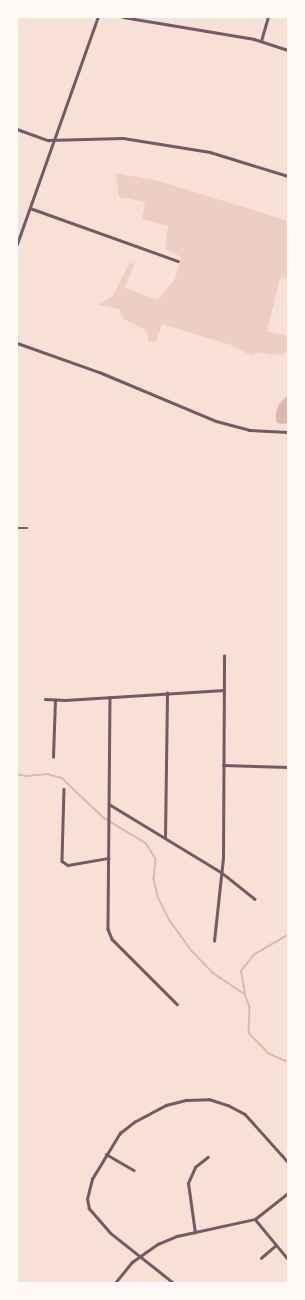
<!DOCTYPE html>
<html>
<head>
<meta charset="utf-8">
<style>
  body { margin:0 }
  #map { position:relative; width:305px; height:1300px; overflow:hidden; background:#f7e1d7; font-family:"Exo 2",sans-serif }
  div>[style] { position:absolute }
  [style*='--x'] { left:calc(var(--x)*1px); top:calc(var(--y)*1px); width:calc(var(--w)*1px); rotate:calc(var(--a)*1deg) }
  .green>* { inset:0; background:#ebcfc5 }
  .water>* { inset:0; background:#dcb8b0 }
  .stream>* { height:1.5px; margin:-0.75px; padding:0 0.75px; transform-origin:0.75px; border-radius:0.75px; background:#dcb8b0 }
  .minor>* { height:2.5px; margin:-1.25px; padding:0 1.25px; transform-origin:1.25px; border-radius:1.25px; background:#755966 }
  .tertiary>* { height:3px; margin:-1.5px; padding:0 1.5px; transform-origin:1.5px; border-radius:1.5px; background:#755966 }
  span { translate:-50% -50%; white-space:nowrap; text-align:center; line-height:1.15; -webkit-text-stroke:4px #fffaf5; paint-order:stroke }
  .frame { position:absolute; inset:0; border:18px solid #fffaf5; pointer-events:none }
</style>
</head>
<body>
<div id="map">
  <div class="green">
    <div style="clip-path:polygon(116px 173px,159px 181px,288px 221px,288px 278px,280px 278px,267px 331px,288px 336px,288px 353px,273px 355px,258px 352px,252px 356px,231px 345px,162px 324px,156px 342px,149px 342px,146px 330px,123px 319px,119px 309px,98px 305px,113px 296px,130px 262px,134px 265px,125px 288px,158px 300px,175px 279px,181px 257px,165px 249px,168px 226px,142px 219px,145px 202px,119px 197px)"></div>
  </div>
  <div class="water">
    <div style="clip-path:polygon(288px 395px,288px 423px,280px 424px,276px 422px,276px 412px,279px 404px)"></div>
  </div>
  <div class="stream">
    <div style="--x:17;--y:774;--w:9;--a:13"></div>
    <div style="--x:26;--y:776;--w:22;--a:-5"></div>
    <div style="--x:48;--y:774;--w:15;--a:16"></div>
    <div style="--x:62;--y:778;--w:58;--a:43.6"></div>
    <div style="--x:104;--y:818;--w:49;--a:30.8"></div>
    <div style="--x:146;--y:843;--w:19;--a:58"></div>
    <div style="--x:156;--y:859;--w:20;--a:96"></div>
    <div style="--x:154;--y:879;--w:18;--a:77"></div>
    <div style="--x:158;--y:897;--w:28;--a:63"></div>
    <div style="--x:171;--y:922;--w:37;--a:54"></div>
    <div style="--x:193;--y:952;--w:28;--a:46"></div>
    <div style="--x:212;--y:972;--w:40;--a:34"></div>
    <div style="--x:245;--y:994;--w:14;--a:69"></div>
    <div style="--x:250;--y:1007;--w:26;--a:92"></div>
    <div style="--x:249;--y:1033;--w:28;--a:46"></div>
    <div style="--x:268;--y:1053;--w:22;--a:24"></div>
    <div style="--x:245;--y:994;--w:23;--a:-100"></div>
    <div style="--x:241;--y:971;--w:22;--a:-51"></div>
    <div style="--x:255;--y:954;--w:38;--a:-30"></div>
  </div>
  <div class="minor">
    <div style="--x:123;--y:17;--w:133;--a:9.5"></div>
    <div style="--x:254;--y:39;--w:36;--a:18"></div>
    <div style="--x:261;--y:41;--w:25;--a:-74"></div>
    <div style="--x:17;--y:129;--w:33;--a:20"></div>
    <div style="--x:48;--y:140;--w:75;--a:-1.5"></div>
    <div style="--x:123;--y:138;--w:88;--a:9.1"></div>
    <div style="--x:210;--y:152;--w:82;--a:17.1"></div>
    <div style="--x:30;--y:208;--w:157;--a:19.7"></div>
    <div style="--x:17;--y:244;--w:241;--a:-70.4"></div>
    <div style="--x:17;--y:528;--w:10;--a:0"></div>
    <div style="--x:110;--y:697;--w:232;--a:90.5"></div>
    <div style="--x:108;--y:929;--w:11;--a:68"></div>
    <div style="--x:112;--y:939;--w:92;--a:45"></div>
    <div style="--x:45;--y:699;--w:20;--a:3"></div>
    <div style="--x:65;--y:700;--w:159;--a:-3.6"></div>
    <div style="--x:53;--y:757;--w:57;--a:-88"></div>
    <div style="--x:223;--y:765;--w:65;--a:1.8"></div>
    <div style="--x:64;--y:789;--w:72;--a:91.6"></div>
    <div style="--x:62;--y:861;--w:7;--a:34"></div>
    <div style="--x:68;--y:865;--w:41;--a:-9.9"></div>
    <div style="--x:109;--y:804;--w:131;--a:31.3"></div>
    <div style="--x:221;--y:872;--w:43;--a:38.5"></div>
    <div style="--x:165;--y:838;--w:145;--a:-89.2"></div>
    <div style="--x:214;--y:941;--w:83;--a:-83.8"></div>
    <div style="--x:223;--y:858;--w:202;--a:-89.7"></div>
    <div style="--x:106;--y:1154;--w:32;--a:30"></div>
    <div style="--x:255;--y:1219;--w:52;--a:50.5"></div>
    <div style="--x:195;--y:1233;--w:50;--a:-98"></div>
    <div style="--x:188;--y:1183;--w:17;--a:-66"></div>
    <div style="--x:195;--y:1167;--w:16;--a:-38"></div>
    <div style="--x:261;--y:1258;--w:18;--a:-41"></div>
    <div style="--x:115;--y:1283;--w:27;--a:-51"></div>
    <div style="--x:132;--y:1262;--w:32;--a:-35"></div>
    <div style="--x:158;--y:1244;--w:21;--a:-23"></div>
    <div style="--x:177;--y:1236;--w:80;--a:-12.3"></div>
    <div style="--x:255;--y:1219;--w:42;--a:-38.2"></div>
    <div style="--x:173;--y:1283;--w:80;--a:-141.6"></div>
    <div style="--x:110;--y:1233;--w:32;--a:-131"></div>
    <div style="--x:89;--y:1209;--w:10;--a:-101"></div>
    <div style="--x:87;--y:1199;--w:21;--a:-76"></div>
    <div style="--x:92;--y:1179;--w:54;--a:-58.7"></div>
    <div style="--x:120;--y:1133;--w:18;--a:-38"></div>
    <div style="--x:134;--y:1122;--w:36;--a:-28"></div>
    <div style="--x:166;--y:1105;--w:21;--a:-14"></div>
    <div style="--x:186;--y:1100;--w:23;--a:-2"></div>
    <div style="--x:209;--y:1099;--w:20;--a:18"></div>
    <div style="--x:228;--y:1105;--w:19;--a:28"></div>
    <div style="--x:245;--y:1114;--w:64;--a:48.1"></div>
  </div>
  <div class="tertiary">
    <div style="--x:17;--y:343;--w:87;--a:19.5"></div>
    <div style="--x:99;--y:372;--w:127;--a:22.7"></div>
    <div style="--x:216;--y:421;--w:34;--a:15"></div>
    <div style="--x:249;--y:430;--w:39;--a:3"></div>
  </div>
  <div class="frame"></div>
</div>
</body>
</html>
